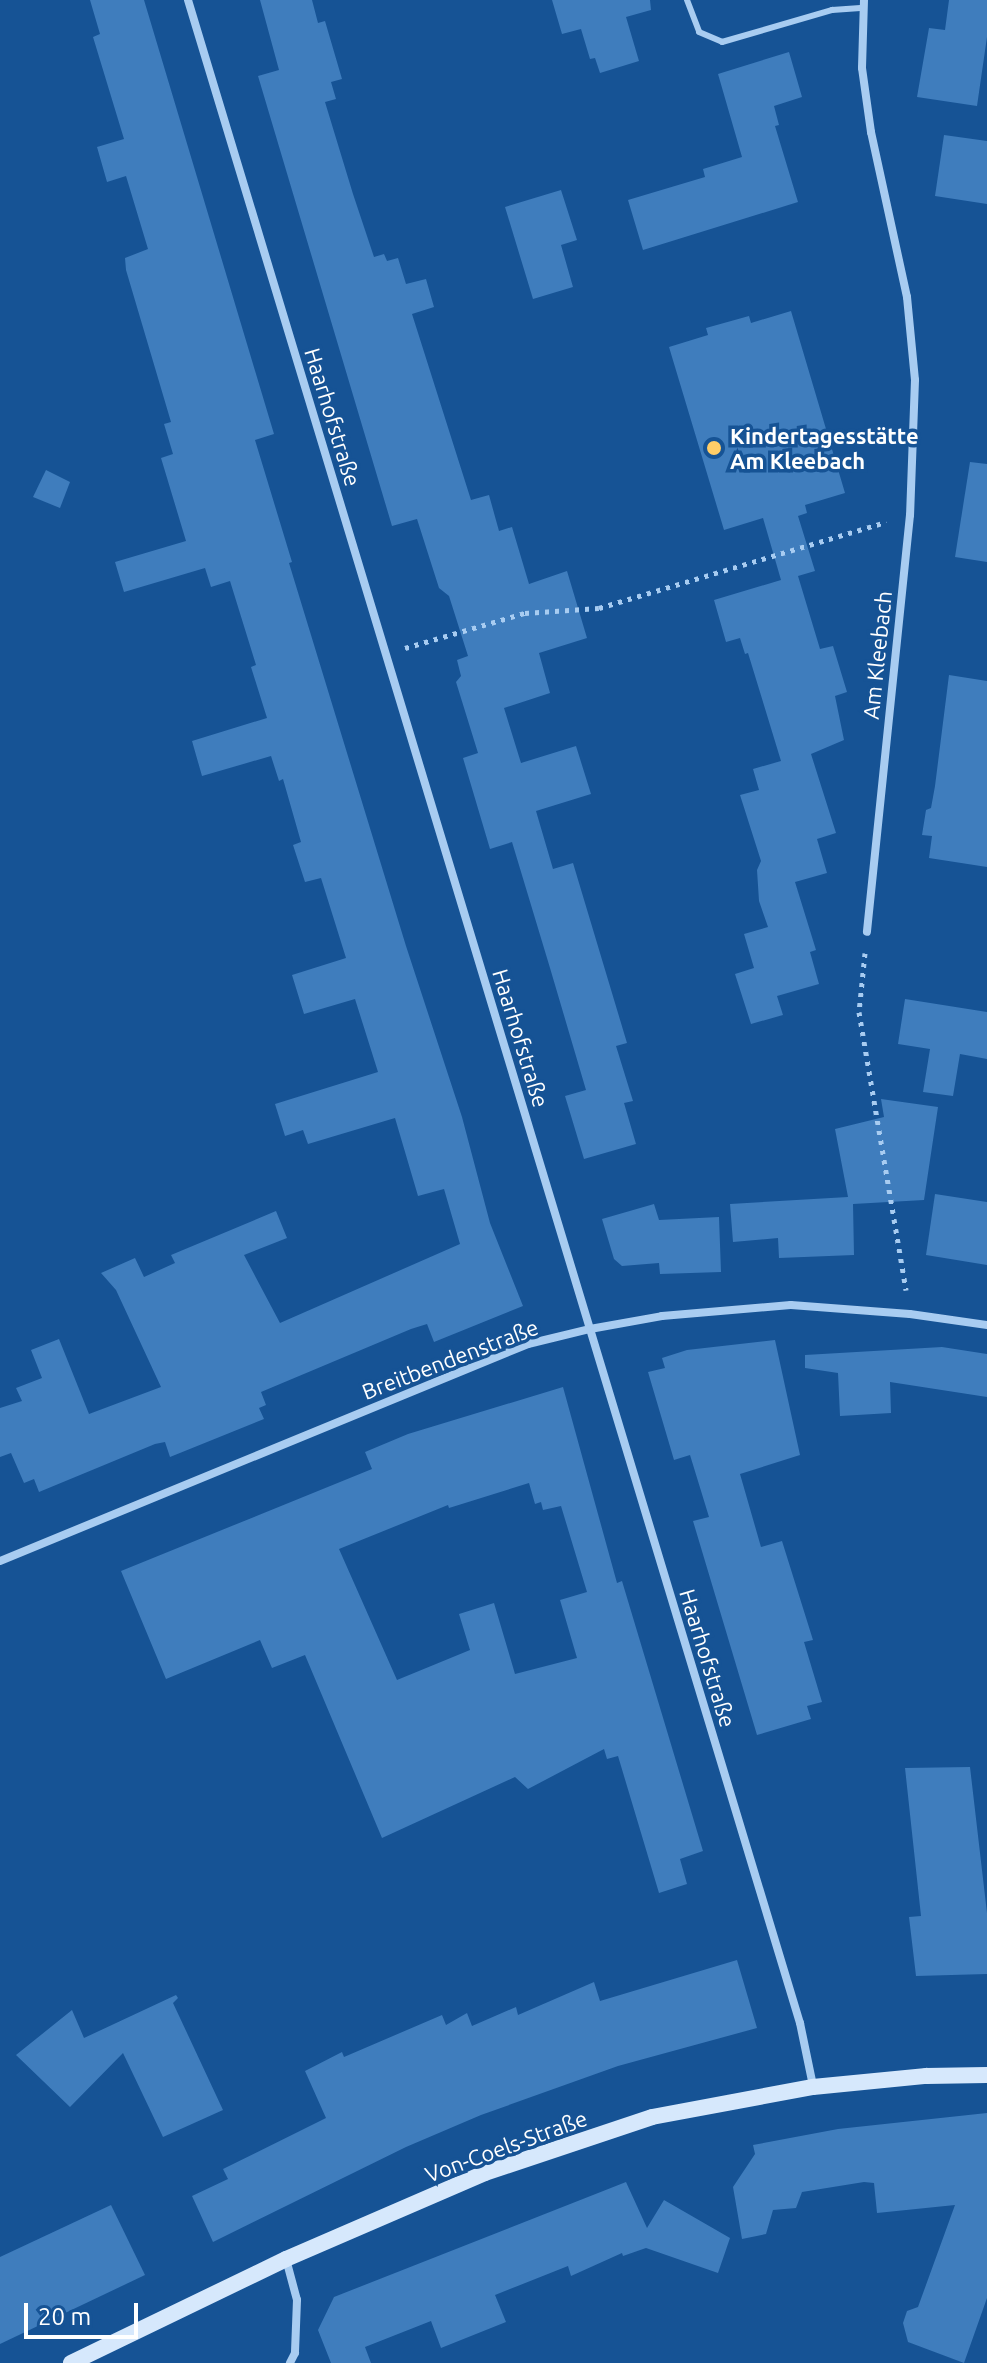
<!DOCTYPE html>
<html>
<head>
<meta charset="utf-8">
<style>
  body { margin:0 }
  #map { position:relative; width:987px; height:2363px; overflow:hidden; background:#165395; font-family:Ubuntu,sans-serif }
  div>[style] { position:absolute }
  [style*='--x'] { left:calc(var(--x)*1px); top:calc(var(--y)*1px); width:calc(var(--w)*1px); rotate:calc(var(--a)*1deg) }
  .building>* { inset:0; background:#3f7dbd }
  .path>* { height:5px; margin-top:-2.5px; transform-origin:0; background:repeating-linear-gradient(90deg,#a8ccf1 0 4px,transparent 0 10px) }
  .service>* { height:6px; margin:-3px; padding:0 3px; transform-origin:3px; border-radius:3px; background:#a8ccf1 }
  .minor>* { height:8px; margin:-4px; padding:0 4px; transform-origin:4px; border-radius:4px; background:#a8ccf1 }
  .secondary>* { height:16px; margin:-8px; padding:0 8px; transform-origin:8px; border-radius:8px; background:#d6e8fc }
  .dots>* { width:22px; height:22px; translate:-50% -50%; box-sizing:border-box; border:4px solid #165395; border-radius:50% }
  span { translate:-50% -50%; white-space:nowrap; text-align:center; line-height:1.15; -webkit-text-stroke:7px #165395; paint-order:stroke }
  .street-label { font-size:22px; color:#fff }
  .poi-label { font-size:22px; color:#fff; font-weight:700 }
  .left { translate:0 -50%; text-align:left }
  .scale { position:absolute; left:24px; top:2303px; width:114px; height:36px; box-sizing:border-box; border:4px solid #fff; border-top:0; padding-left:10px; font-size:24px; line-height:28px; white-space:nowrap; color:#fff; -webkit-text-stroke:6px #165395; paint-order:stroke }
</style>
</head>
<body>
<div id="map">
  <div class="building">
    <div style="clip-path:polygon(90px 0,144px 0,274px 434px,255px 440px,292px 562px,289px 563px,406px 946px,462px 1117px,490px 1223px,523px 1306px,434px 1342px,427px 1324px,411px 1329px,261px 1392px,266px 1405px,259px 1408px,264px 1419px,170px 1457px,165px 1442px,155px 1444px,39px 1492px,34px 1479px,24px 1483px,11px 1453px,0 1457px,0 1408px,22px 1401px,16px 1388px,42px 1378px,31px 1350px,59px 1339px,89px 1414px,161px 1387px,116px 1290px,101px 1273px,135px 1258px,144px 1277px,175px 1263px,171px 1255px,276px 1211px,287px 1238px,244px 1255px,280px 1323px,460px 1244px,444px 1189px,418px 1196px,395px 1118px,308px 1144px,303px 1130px,285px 1136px,275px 1104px,378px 1072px,355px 999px,304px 1014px,292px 975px,346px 958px,321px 878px,305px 882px,293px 845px,301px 842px,283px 779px,279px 781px,271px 756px,202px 776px,192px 741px,267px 718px,251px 667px,256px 665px,230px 581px,211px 587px,205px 568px,124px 592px,115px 562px,186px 541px,161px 458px,173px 454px,164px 424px,171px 422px,126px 270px,125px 258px,148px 249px,126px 176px,107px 182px,97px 147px,124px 139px,93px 37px,100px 34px)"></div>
    <div style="clip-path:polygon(260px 0,312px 0,318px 23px,325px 21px,342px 79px,331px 82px,336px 99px,325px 102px,353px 194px,374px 257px,384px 254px,387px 261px,398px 258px,406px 284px,426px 279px,434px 307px,412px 314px,471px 500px,489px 495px,499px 531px,512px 527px,529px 584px,567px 571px,587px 638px,539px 653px,550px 693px,504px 708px,521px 763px,576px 746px,591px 794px,536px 811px,553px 869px,573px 863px,627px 1043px,616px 1046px,633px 1101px,624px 1103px,636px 1144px,584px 1159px,565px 1096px,586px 1090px,550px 968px,512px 842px,490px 849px,463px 758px,478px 753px,456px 682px,461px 676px,457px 660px,468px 656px,449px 596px,439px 588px,417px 519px,392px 526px,258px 76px,279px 70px)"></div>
    <div style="clip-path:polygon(552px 0,650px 0,651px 10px,626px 17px,639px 61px,600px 73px,595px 58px,590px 59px,581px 29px,562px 34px)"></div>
    <div style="clip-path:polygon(949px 0,987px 0,987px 37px,977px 106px,917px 97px,929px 28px,945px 30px)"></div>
    <div style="clip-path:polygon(789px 52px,802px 97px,774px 106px,779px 125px,775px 126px,798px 202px,643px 250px,628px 200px,705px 177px,703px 169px,742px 157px,718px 74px)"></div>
    <div style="clip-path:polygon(944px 135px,987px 141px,987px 204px,935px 196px)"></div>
    <div style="clip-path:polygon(561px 190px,577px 240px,561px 245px,573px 287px,533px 299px,505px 207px)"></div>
    <div style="clip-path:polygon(791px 311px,845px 493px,805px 505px,807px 513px,798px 516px,815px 571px,798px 576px,820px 649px,833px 646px,847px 692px,835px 696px,844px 740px,811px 754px,836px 833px,817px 839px,827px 873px,795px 882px,816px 950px,810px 952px,819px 984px,777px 996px,783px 1015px,751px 1024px,735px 974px,754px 968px,744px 934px,768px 927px,759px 901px,757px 870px,761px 861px,740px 795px,759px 790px,753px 769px,781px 761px,748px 653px,745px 654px,740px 638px,726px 642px,714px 600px,781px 580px,763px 518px,724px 530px,669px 347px,708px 335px,706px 328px,749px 316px,751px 323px)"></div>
    <div style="clip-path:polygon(970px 462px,987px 464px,987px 562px,955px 557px)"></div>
    <div style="clip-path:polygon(46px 470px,70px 482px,60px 508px,33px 497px)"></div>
    <div style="clip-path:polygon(949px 675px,987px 681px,987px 867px,929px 858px,932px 836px,922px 835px,926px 810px,931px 808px,935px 786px)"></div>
    <div style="clip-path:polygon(905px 999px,987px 1012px,987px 1059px,960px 1054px,953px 1096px,923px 1092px,930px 1049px,898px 1044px)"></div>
    <div style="clip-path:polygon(881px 1099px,938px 1107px,924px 1200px,853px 1204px,854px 1255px,779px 1258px,778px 1238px,733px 1242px,730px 1204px,848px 1197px,835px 1129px,884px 1117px)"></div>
    <div style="clip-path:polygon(935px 1194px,987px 1202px,987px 1265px,926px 1255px)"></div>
    <div style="clip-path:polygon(654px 1204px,659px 1220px,719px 1217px,721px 1272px,660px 1274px,659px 1263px,622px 1266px,614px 1259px,602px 1219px)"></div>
    <div style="clip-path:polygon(775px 1340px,800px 1455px,740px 1474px,761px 1547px,782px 1541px,813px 1640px,804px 1642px,822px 1702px,807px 1706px,811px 1719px,757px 1735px,693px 1521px,709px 1517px,690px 1455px,674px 1460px,648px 1372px,665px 1368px,662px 1358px,687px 1350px)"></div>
    <div style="clip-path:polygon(942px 1347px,987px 1354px,987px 1397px,890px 1382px,891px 1413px,840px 1416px,838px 1373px,805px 1368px,805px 1355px)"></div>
    <div style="clip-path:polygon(evenodd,563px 1387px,617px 1583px,622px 1581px,703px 1851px,680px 1859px,687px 1884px,659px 1893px,618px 1756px,607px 1759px,604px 1749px,528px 1789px,515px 1777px,382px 1838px,305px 1655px,272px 1668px,260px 1640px,166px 1679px,121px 1571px,372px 1469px,365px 1452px,408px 1434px,563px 1387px,529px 1483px,535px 1504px,541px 1502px,543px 1510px,561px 1506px,587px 1592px,560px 1600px,577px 1658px,515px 1674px,494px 1603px,459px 1614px,470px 1650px,397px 1680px,339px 1549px,448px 1505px,449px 1508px,529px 1483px)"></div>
    <div style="clip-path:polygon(970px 1767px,987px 1913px,987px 1974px,916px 1976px,909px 1917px,921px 1916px,905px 1768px)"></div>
    <div style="clip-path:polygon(737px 1960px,757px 2028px,618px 2066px,481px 2115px,406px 2147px,213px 2242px,192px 2196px,228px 2179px,223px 2169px,326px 2118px,305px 2071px,342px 2052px,344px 2057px,442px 2015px,446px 2025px,467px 2013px,472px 2026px,516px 2007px,518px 2015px,594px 1982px,600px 2001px)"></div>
    <div style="clip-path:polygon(176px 1995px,178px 1998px,173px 2003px,223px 2110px,163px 2137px,123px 2053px,70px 2107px,16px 2055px,72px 2010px,84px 2038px)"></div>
    <div style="clip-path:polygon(987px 2113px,987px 2298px,964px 2363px,908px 2342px,903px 2323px,907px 2311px,918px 2307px,955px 2205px,877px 2213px,874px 2183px,864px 2182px,802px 2192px,796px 2208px,773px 2210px,766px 2234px,742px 2239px,733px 2187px,755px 2154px,753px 2145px,838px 2129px)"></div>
    <div style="clip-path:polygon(626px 2182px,647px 2228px,664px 2200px,730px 2238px,718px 2273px,646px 2248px,623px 2256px,622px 2253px,571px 2276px,568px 2266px,495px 2295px,506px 2322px,441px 2348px,431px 2321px,365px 2347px,371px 2363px,331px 2363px,318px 2330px,334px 2297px)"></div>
    <div style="clip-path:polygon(111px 2205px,145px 2275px,0 2344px,0 2257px)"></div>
  </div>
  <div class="path">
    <div style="--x:405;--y:648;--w:125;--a:-16.3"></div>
    <div style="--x:525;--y:613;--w:74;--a:-3.9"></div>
    <div style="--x:599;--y:608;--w:300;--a:-16.7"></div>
    <div style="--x:865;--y:953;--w:59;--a:95.8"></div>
    <div style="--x:859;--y:1012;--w:282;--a:80.4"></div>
  </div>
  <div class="service">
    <div style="--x:687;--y:0;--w:34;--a:69"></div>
    <div style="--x:699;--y:32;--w:25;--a:23"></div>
    <div style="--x:722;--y:42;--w:115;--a:-16.2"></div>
    <div style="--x:832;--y:10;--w:32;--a:-4"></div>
  </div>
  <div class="minor">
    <div style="--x:188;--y:0;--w:2114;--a:73.17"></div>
    <div style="--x:800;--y:2023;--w:64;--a:78.3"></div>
    <div style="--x:864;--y:0;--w:68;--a:91.7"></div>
    <div style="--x:862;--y:68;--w:65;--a:82"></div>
    <div style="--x:871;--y:132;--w:169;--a:77.7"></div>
    <div style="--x:907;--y:297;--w:83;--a:84.5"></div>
    <div style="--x:915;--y:380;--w:135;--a:92.1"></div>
    <div style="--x:910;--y:515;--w:419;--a:95.9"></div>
    <div style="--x:0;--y:1561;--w:571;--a:-22.34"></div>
    <div style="--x:528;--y:1344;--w:64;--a:-13.6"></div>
    <div style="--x:590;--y:1329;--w:73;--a:-10.2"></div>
    <div style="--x:662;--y:1316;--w:129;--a:-4.9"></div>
    <div style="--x:791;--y:1305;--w:119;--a:4.3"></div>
    <div style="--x:910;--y:1314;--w:78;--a:8.1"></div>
    <div style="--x:286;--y:2259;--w:42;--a:75"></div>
    <div style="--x:297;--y:2300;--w:53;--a:92.2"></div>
    <div style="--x:295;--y:2353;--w:11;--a:117"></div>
  </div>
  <div class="secondary">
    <div style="--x:71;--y:2363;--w:239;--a:-25.8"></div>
    <div style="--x:286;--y:2259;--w:217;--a:-23.4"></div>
    <div style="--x:485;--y:2173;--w:176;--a:-18.5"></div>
    <div style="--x:652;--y:2117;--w:164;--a:-10.6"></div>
    <div style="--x:813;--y:2087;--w:114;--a:-5.6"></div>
    <div style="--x:926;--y:2076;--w:61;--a:-0.9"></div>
  </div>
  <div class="dots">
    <div style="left:714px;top:448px;background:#ffcd68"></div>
  </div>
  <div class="street-label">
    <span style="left:333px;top:417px;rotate:73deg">Haarhofstraße</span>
    <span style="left:877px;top:655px;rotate:-84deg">Am Kleebach</span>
    <span style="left:521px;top:1038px;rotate:73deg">Haarhofstraße</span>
    <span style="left:450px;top:1359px;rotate:-21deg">Breitbendenstraße</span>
    <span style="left:708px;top:1658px;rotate:73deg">Haarhofstraße</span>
    <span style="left:506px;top:2146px;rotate:-20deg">Von-Coels-Straße</span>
  </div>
  <div class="poi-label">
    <span class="left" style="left:730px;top:448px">Kindertagesstätte<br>Am Kleebach</span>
  </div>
  <div class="scale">20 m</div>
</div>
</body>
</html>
